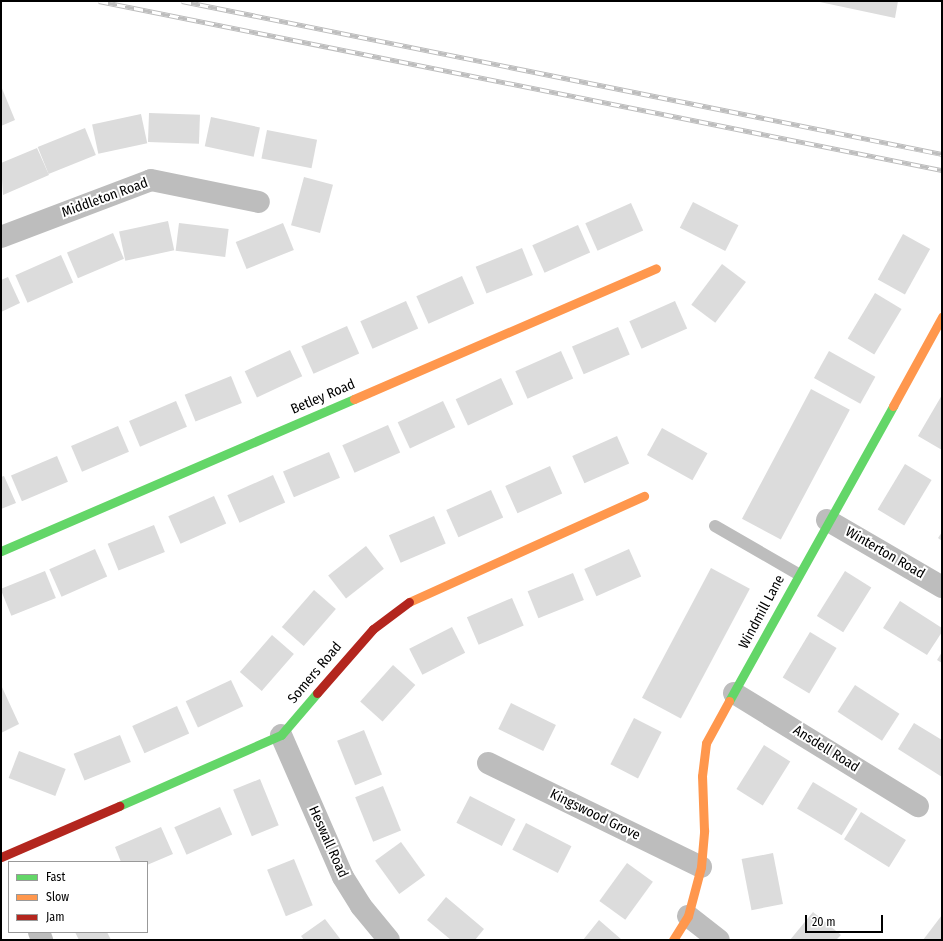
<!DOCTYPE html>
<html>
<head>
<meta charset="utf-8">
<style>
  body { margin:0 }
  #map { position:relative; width:943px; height:941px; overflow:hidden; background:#fff; font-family:"Fira Sans Condensed",sans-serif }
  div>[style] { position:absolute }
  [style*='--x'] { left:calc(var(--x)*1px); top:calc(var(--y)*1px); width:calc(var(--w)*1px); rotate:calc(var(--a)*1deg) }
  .building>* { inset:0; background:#dcdcdc; transform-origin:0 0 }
  .lane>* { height:12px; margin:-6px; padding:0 6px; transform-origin:6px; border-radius:6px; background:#bdbdbd }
  .street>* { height:22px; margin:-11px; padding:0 11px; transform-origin:11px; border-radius:11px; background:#bdbdbd }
  .fast>* { height:9px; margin:-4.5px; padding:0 4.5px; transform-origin:4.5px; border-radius:4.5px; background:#63d668 }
  .slow>* { height:9px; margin:-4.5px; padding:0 4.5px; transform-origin:4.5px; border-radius:4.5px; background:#ff974d }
  .jam>* { height:9px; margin:-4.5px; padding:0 4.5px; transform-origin:4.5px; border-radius:4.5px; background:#b3261e }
  .rail>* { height:4.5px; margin-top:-2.25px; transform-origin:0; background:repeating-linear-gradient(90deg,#fff 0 9px,#bdbdbd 0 18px); box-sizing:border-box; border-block:1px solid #bdbdbd }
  span { translate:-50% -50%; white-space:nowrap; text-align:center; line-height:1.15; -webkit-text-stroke:4px #fff; paint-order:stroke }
  .street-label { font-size:14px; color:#000 }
  .frame { position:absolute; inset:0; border:2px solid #000; pointer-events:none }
  .legend { position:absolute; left:8px; top:861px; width:140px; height:72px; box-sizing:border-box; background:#fff; border:1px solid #999; margin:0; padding:5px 7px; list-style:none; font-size:12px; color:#000 }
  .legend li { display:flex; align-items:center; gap:8px; height:20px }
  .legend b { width:20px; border:1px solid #999 }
  .scale { position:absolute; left:805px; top:915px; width:78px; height:18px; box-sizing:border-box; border:2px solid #000; border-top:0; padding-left:5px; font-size:12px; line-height:14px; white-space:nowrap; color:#000; -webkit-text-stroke:3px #fff; paint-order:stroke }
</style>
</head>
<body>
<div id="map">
  <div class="building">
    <div style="clip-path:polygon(815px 1px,898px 1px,895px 18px)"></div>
    <div style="clip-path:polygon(1px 86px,15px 120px,1px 126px)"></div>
    <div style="left:149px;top:113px;width:51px;height:29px;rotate:2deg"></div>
    <div style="left:141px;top:114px;width:30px;height:50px;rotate:78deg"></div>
    <div style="left:211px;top:117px;width:50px;height:30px;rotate:12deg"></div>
    <div style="left:85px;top:128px;width:29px;height:51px;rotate:68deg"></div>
    <div style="left:267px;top:130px;width:51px;height:29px;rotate:11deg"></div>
    <div style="clip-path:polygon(37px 148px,49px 175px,3px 195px,1px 163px)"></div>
    <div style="left:304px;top:177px;width:30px;height:50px;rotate:15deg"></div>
    <div style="left:693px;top:202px;width:51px;height:29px;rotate:27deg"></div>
    <div style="left:631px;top:203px;width:30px;height:50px;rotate:66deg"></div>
    <div style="left:168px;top:221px;width:30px;height:50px;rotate:78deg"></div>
    <div style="left:179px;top:223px;width:50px;height:28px;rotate:7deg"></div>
    <div style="left:283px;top:223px;width:29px;height:51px;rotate:68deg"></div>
    <div style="left:578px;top:225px;width:30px;height:50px;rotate:66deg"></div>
    <div style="left:113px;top:233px;width:28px;height:50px;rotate:67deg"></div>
    <div style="left:903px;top:234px;width:31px;height:52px;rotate:29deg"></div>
    <div style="left:522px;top:248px;width:29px;height:50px;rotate:68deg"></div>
    <div style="left:61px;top:255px;width:30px;height:50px;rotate:66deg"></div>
    <div style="left:722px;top:264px;width:30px;height:51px;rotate:37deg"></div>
    <div style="left:462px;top:276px;width:30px;height:50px;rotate:66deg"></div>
    <div style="clip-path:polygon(8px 277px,20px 303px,1px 312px,1px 280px)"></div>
    <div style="left:875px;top:293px;width:31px;height:53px;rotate:31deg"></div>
    <div style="left:406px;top:301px;width:30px;height:50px;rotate:66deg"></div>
    <div style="left:675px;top:301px;width:30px;height:50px;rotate:66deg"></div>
    <div style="left:347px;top:326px;width:30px;height:50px;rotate:66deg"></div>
    <div style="left:618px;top:327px;width:30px;height:50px;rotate:67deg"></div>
    <div style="left:290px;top:350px;width:29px;height:50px;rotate:65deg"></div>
    <div style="left:561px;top:351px;width:30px;height:50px;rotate:66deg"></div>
    <div style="left:829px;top:351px;width:53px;height:31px;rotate:29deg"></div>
    <div style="left:231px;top:376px;width:29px;height:50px;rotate:68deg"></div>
    <div style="left:501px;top:378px;width:29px;height:50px;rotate:65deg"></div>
    <div style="left:811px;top:389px;width:44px;height:147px;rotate:28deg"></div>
    <div style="clip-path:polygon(942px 395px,942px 450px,918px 436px)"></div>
    <div style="left:176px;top:401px;width:28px;height:51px;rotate:67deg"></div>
    <div style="left:443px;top:401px;width:29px;height:50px;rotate:65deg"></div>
    <div style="left:388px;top:425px;width:30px;height:50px;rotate:66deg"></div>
    <div style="left:118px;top:426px;width:28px;height:51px;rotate:67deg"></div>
    <div style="left:662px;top:428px;width:52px;height:31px;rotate:29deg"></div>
    <div style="left:617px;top:436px;width:30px;height:49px;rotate:66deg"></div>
    <div style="left:329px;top:452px;width:28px;height:50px;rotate:67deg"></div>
    <div style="left:57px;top:456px;width:28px;height:50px;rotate:67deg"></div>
    <div style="left:905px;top:464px;width:31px;height:53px;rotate:31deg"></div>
    <div style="left:550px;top:466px;width:30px;height:49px;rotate:66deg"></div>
    <div style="left:273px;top:475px;width:30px;height:50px;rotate:66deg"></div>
    <div style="clip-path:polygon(4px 476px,16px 503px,1px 509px,1px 477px)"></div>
    <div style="left:491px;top:490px;width:30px;height:49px;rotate:66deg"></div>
    <div style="left:214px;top:496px;width:30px;height:50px;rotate:66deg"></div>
    <div style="left:434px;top:516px;width:30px;height:49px;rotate:67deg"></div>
    <div style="left:154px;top:525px;width:29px;height:50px;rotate:68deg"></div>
    <div style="clip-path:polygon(942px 532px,942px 541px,938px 538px)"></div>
    <div style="left:366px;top:546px;width:29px;height:48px;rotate:52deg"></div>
    <div style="left:95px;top:549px;width:30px;height:50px;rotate:66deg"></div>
    <div style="left:629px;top:549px;width:30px;height:49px;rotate:66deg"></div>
    <div style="left:711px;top:568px;width:44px;height:147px;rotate:28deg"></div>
    <div style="left:45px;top:571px;width:29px;height:48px;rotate:68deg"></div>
    <div style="left:845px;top:571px;width:31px;height:53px;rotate:32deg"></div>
    <div style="left:573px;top:573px;width:29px;height:49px;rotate:68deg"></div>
    <div style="left:314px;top:590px;width:29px;height:49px;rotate:41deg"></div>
    <div style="left:512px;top:598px;width:30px;height:49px;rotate:67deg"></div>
    <div style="clip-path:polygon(900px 601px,942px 628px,942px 632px,927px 655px,883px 628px)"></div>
    <div style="left:452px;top:627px;width:29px;height:48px;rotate:63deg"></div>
    <div style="left:810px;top:632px;width:31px;height:53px;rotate:31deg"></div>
    <div style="left:272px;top:635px;width:29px;height:49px;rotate:41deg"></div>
    <div style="clip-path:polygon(942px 652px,942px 663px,937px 660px)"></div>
    <div style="left:393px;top:665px;width:30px;height:49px;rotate:42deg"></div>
    <div style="left:231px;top:680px;width:29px;height:50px;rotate:65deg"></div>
    <div style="clip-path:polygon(1px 685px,19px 724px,1px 733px)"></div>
    <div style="left:855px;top:685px;width:53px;height:32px;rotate:33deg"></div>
    <div style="left:511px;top:703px;width:50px;height:29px;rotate:26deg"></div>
    <div style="left:177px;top:706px;width:30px;height:49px;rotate:66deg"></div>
    <div style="left:634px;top:718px;width:31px;height:52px;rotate:27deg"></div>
    <div style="clip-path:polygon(914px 723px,942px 740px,942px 777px,898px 749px)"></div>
    <div style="left:364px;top:730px;width:48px;height:29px;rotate:68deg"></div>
    <div style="left:120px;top:735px;width:29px;height:50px;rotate:68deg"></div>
    <div style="left:764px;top:745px;width:31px;height:52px;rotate:32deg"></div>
    <div style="left:19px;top:751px;width:50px;height:29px;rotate:21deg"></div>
    <div style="left:260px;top:779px;width:50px;height:29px;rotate:68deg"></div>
    <div style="left:813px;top:782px;width:52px;height:31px;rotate:31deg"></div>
    <div style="left:383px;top:786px;width:48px;height:30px;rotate:68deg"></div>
    <div style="left:470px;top:796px;width:51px;height:30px;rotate:27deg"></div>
    <div style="left:220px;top:807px;width:30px;height:50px;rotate:66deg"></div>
    <div style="left:861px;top:812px;width:53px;height:32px;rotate:32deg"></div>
    <div style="left:526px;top:823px;width:51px;height:30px;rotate:27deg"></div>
    <div style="clip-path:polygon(161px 827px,173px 854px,147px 865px,147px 862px,121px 862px,115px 847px)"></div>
    <div style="left:401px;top:842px;width:41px;height:32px;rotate:54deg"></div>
    <div style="left:773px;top:853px;width:52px;height:32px;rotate:79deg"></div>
    <div style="left:294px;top:859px;width:50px;height:29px;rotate:68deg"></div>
    <div style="left:627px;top:863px;width:32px;height:47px;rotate:36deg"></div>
    <div style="clip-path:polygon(446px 897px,484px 929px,475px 940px,451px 940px,427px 920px)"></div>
    <div style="clip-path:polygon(813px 912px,841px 935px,836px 940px,790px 940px)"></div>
    <div style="clip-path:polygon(942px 915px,942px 940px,923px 940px)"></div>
    <div style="clip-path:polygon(325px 919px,341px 940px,304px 940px,301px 936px)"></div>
    <div style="clip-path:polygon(599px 920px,622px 940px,583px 940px)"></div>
    <div style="clip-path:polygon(75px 932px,107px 932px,111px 940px,79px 940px)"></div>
  </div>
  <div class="lane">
    <div style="--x:715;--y:526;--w:96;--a:30"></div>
  </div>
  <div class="street">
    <div style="--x:1;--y:237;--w:160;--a:-20.8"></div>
    <div style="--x:151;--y:180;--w:110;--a:11.5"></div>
    <div style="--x:827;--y:520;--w:133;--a:30.2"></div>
    <div style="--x:734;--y:693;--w:216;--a:31.6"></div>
    <div style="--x:281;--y:735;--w:155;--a:66.4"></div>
    <div style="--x:343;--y:877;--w:34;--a:58"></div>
    <div style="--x:361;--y:906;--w:44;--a:50.5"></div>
    <div style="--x:488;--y:763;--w:237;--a:26"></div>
    <div style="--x:688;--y:916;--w:39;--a:38"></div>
    <div style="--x:39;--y:932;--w:9;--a:69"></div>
  </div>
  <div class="fast">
    <div style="--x:1;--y:551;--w:384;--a:-23.3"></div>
    <div style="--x:729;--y:701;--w:338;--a:-60.9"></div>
    <div style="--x:119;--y:806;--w:177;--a:-23.7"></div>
    <div style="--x:281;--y:735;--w:55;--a:-49.4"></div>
  </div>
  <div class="slow">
    <div style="--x:354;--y:399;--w:329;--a:-23.4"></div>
    <div style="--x:893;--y:406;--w:102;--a:-61.2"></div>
    <div style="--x:409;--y:602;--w:258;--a:-24.3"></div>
    <div style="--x:673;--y:940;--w:28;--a:-58"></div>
    <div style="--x:688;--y:916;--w:51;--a:-75.1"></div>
    <div style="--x:701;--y:867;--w:37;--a:-85"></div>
    <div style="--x:704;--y:830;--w:54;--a:-92.1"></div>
    <div style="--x:702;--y:776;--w:33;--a:-83"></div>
    <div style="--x:706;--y:743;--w:48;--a:-61.3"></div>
  </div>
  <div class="jam">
    <div style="--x:317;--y:693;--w:85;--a:-48.8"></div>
    <div style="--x:373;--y:629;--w:45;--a:-36.9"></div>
    <div style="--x:1;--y:857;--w:129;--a:-23.4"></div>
  </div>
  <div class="rail">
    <div style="--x:99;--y:1;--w:860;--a:11.34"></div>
    <div style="--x:182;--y:1;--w:775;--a:11.38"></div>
  </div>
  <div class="street-label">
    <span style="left:105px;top:198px;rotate:-20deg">Middleton Road</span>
    <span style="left:323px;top:397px;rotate:-23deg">Betley Road</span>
    <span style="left:885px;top:553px;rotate:30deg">Winterton Road</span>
    <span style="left:762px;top:612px;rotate:-62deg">Windmill Lane</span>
    <span style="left:315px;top:673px;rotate:-50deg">Somers Road</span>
    <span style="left:826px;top:749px;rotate:32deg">Ansdell Road</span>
    <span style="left:595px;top:815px;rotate:26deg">Kingswood Grove</span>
    <span style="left:328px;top:842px;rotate:66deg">Heswall Road</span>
  </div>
  <div class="frame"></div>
  <ul class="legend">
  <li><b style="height:5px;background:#63d668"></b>Fast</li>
  <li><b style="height:5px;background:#ff974d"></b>Slow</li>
  <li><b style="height:5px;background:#b3261e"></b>Jam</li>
  </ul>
  <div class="scale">20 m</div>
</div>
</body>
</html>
